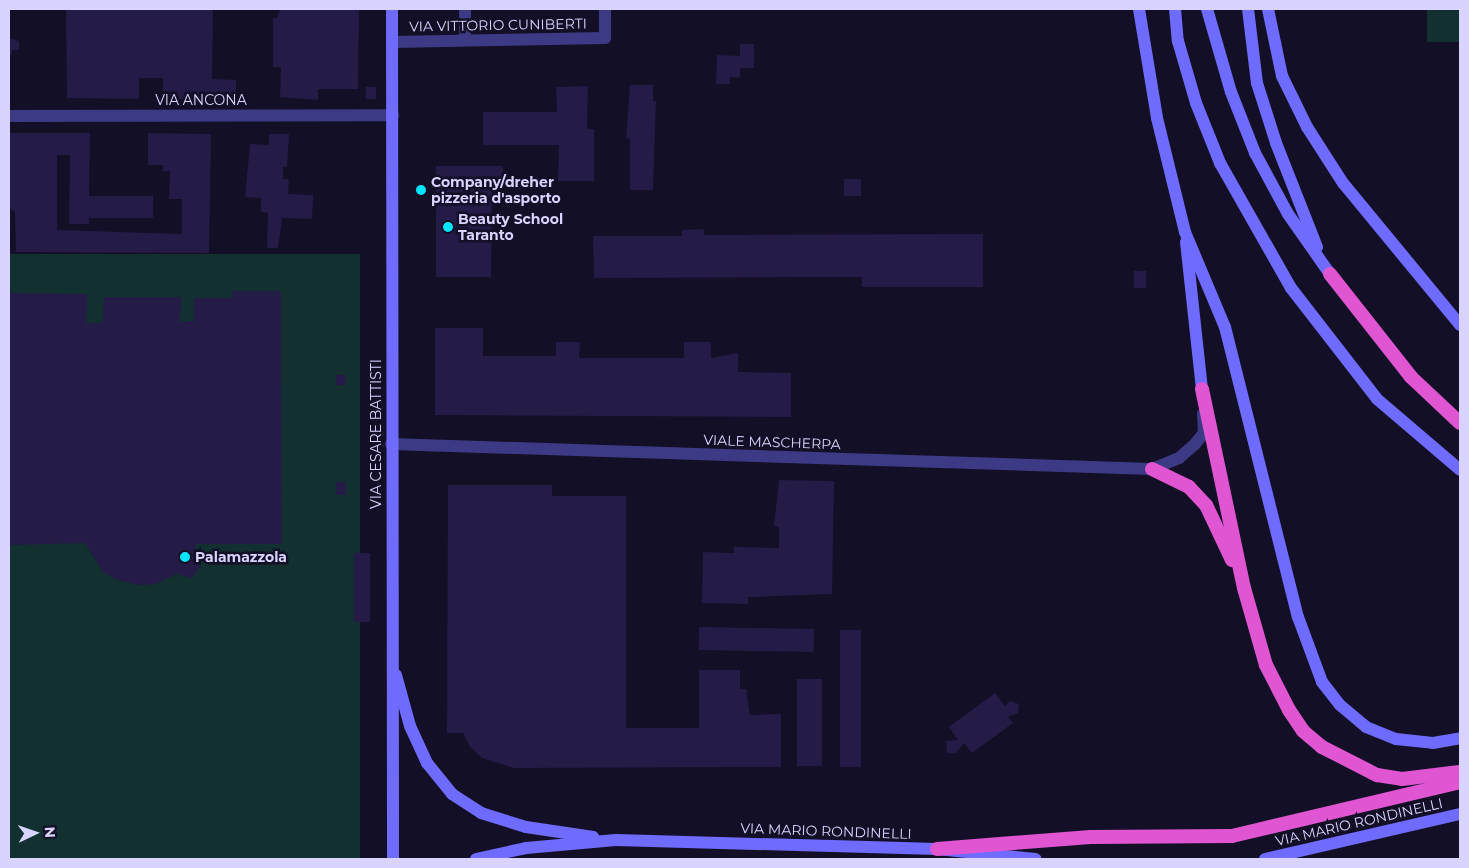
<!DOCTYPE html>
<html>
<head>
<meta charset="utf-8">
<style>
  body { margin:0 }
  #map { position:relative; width:1469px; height:868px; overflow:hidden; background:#130f26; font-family:Montserrat,sans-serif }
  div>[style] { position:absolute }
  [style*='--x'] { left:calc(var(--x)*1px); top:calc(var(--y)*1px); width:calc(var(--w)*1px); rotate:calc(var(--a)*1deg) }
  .green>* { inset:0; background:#12302f; transform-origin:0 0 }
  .building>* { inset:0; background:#241b47; transform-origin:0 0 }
  .minor>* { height:12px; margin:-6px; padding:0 6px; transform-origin:6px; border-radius:6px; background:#3d3a85 }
  .secondary>* { height:12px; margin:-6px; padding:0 6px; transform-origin:6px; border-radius:6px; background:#6f6bff }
  .trunk>* { height:14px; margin:-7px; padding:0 7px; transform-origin:7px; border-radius:7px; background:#e055d1 }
  .dots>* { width:14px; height:14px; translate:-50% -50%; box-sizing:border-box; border:2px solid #130f26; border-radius:50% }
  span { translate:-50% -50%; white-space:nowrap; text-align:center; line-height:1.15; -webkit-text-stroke:5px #130f26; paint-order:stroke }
  .street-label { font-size:14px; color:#d9d4ff }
  .poi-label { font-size:14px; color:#d9d4ff; font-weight:700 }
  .left { translate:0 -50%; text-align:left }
  .frame { position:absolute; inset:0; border:10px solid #d9d4ff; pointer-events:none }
  .north { position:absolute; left:10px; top:808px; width:50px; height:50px; -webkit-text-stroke:4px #130f26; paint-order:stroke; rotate:87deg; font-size:14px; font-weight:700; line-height:20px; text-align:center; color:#d9d4ff }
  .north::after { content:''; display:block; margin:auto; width:18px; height:22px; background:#d9d4ff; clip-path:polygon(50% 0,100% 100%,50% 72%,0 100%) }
</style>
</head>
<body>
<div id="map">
  <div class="green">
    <div style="left:1427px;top:9px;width:33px;height:33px"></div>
    <div style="left:9px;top:254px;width:351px;height:605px"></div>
  </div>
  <div class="building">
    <div style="clip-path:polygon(66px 9px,213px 9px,212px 79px,236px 80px,236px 99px,163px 99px,163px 78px,139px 78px,139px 99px,67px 98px)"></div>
    <div style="clip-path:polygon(280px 9px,359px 9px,358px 89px,318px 89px,318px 100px,280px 97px,281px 67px,273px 67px,273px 18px,277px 18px)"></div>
    <div style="clip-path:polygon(9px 38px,19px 41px,19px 50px,12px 50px,12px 55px,9px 55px)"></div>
    <div style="clip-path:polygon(740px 44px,754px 44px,754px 68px,740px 68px,740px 78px,730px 77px,730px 84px,716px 84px,717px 55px,740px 56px)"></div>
    <div style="clip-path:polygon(630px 85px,653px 85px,653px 101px,656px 101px,653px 190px,630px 190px,630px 138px,626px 139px)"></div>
    <div style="clip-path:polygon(588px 86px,587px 129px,594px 129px,594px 181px,558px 181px,559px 145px,483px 145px,483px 112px,557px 112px,556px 87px)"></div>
    <div style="left:366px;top:87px;width:10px;height:12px"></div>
    <div style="clip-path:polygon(9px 133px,90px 133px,89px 196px,153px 196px,153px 218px,89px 218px,89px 224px,69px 224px,70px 155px,57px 155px,57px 230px,182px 234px,182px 199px,169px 199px,170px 171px,163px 171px,163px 165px,148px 165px,148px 133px,211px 134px,209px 253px,16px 252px,15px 212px,9px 208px)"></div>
    <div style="clip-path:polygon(269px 134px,289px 134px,287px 167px,283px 167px,283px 179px,289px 179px,288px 194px,313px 195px,312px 219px,282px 218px,278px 248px,267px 248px,268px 213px,261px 212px,261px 198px,245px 197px,250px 144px,269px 145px)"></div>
    <div style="clip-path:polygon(436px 166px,503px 166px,503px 182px,492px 182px,491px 277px,436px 277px)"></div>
    <div style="left:844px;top:179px;width:17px;height:17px"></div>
    <div style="clip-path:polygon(704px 229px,704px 235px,983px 234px,983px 287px,862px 287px,862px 277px,594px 278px,593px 236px,682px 236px,682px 230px)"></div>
    <div style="left:1134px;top:271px;width:12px;height:17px"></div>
    <div style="clip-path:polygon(232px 291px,281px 291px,282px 544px,197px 544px,193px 554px,201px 566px,192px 578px,177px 574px,155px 584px,140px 585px,117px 580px,103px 572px,85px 543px,9px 545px,9px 293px,87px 294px,86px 323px,103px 323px,104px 297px,181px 297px,180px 322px,194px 321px,194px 298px,232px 298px)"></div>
    <div style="clip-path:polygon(435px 328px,483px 328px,483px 356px,556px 356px,556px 342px,580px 342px,579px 358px,684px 358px,684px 342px,711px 342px,711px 358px,738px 353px,738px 372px,791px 373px,791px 417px,435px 415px)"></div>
    <div style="left:336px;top:375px;width:10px;height:10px"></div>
    <div style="clip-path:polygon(779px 480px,834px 481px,832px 594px,748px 597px,748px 604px,702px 603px,703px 552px,734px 553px,734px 547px,779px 548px,779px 527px,774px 526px)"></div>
    <div style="left:336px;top:482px;width:10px;height:13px"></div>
    <div style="clip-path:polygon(448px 485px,552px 485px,552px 496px,626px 496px,626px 728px,699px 728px,699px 670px,740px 670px,740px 689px,746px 689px,750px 715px,781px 714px,781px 767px,514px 768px,482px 758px,470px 747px,463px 733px,447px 733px)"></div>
    <div style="left:370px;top:553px;width:69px;height:16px;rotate:90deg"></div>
    <div style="left:699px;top:627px;width:115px;height:23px;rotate:1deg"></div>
    <div style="left:840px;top:630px;width:21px;height:137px"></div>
    <div style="left:797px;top:679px;width:25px;height:87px"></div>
    <div style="clip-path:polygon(995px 693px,1005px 706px,1010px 701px,1019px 704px,1018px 713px,1008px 717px,1013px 723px,972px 753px,964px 743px,956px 753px,947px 753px,946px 741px,958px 740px,949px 727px)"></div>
  </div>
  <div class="minor">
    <div style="--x:465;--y:40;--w:31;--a:-90"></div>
    <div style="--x:393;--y:42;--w:212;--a:-1.1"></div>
    <div style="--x:605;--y:38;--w:29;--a:-90"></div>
    <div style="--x:9;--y:116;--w:384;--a:-0.1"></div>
    <div style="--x:391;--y:444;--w:761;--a:1.88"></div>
    <div style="--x:1152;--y:469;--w:29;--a:-22"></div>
    <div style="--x:1179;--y:458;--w:21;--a:-41"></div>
    <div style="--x:1195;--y:444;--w:14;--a:-51"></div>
    <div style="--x:1204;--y:433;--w:19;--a:-93"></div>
  </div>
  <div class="secondary">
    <div style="--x:392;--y:9;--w:850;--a:89.93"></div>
    <div style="--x:1139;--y:9;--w:110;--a:80.6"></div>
    <div style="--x:1157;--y:118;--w:117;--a:76.2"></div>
    <div style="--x:1185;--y:232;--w:103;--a:67.2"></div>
    <div style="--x:1225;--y:327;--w:299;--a:75.9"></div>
    <div style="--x:1298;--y:617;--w:69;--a:69.7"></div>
    <div style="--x:1322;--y:682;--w:29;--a:52"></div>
    <div style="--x:1340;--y:705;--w:34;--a:40"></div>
    <div style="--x:1366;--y:727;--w:32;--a:22"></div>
    <div style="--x:1396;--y:739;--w:37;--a:6"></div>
    <div style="--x:1433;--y:743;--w:27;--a:-10"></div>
    <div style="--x:1175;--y:9;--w:32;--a:85"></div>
    <div style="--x:1178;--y:41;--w:65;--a:73.8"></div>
    <div style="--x:1196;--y:103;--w:65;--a:68.2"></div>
    <div style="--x:1220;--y:163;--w:144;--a:60.4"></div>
    <div style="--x:1291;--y:288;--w:140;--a:52.2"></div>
    <div style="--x:1377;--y:399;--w:109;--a:40.5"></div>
    <div style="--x:1207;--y:9;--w:86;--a:73.9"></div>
    <div style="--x:1231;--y:92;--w:66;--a:68.5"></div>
    <div style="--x:1255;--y:153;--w:69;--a:61.6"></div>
    <div style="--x:1288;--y:214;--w:73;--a:55"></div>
    <div style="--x:1248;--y:9;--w:75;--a:83.1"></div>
    <div style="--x:1257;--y:83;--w:63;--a:72.4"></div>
    <div style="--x:1276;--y:143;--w:112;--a:68.5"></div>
    <div style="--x:1268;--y:9;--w:68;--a:78.2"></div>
    <div style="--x:1282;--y:76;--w:57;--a:63.9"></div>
    <div style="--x:1307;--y:127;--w:67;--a:57.3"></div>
    <div style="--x:1343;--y:183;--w:184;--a:50.5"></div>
    <div style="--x:1186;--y:242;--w:148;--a:83.8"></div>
    <div style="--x:396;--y:675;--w:53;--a:74.6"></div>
    <div style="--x:410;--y:726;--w:41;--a:65.3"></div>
    <div style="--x:427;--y:763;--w:40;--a:51"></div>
    <div style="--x:452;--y:794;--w:35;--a:33"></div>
    <div style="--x:481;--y:813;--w:47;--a:17.3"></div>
    <div style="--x:526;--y:827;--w:68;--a:8.5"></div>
    <div style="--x:476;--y:859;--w:51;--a:-12.4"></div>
    <div style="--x:526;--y:848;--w:90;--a:-5.1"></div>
    <div style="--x:616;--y:840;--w:321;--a:1.6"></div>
    <div style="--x:937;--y:849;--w:99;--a:5.8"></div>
    <div style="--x:1265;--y:859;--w:200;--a:-13"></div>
  </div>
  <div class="trunk">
    <div style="--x:1330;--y:274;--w:131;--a:51.8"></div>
    <div style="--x:1411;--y:377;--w:67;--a:43.2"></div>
    <div style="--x:1202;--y:389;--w:203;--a:78.1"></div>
    <div style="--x:1244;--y:588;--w:80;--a:74.1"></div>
    <div style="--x:1266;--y:665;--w:51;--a:62.9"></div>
    <div style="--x:1289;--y:710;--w:25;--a:56"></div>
    <div style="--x:1303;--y:731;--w:25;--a:40"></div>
    <div style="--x:1322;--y:747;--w:62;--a:27"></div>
    <div style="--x:1377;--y:775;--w:25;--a:9"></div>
    <div style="--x:1402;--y:779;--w:58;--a:-6.9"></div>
    <div style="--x:1152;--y:469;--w:41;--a:25.9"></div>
    <div style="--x:1189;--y:487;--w:25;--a:47"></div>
    <div style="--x:1206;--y:505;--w:61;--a:64.7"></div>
    <div style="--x:937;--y:849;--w:154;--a:-4.5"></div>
    <div style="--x:1091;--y:837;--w:141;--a:-0.4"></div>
    <div style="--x:1232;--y:836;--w:234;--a:-13.3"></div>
  </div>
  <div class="dots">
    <div style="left:421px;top:190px;background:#00e5ff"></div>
    <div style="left:448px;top:227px;background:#00e5ff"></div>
    <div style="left:185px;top:557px;background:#00e5ff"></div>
  </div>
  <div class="street-label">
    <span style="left:498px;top:25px;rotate:-1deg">VIA VITTORIO CUNIBERTI</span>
    <span style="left:201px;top:100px">VIA ANCONA</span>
    <span style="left:376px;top:434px;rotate:-90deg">VIA CESARE BATTISTI</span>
    <span style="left:772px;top:442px;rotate:2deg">VIALE MASCHERPA</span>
    <span style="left:1359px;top:822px;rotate:-13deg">VIA MARIO RONDINELLI</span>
    <span style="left:826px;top:831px;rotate:2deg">VIA MARIO RONDINELLI</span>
  </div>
  <div class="poi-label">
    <span class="left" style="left:431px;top:190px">Company/dreher<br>pizzeria d'asporto</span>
    <span class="left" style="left:458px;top:227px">Beauty School<br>Taranto</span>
    <span class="left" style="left:195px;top:557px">Palamazzola</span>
  </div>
  <div class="frame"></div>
  <div class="north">N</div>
</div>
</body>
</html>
